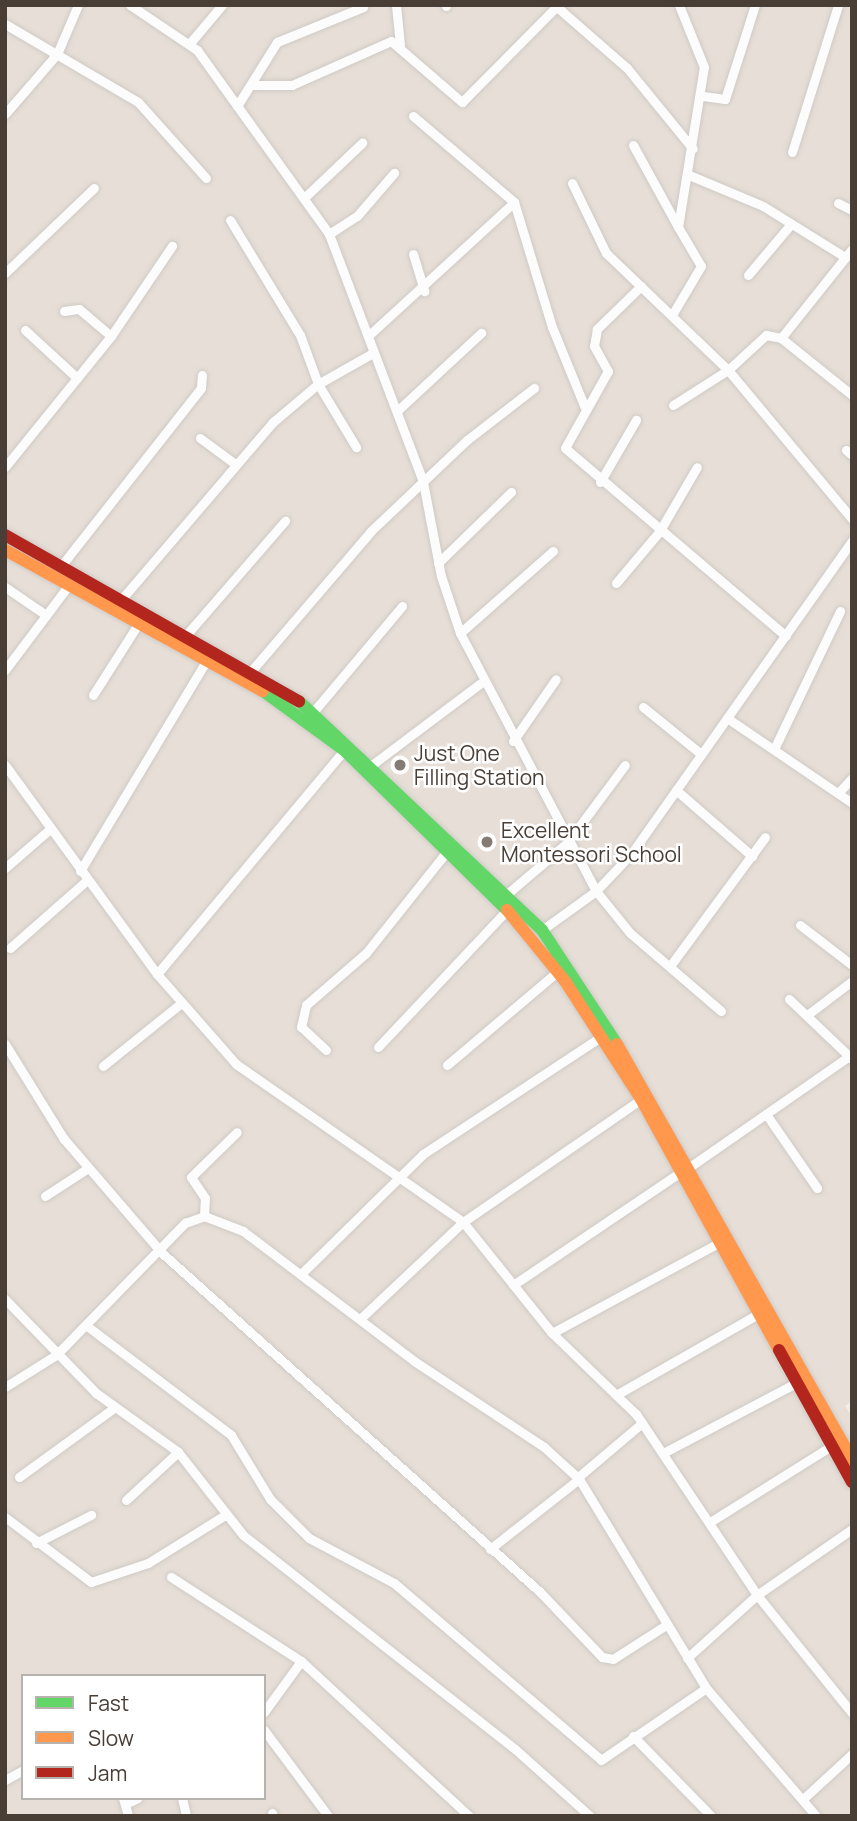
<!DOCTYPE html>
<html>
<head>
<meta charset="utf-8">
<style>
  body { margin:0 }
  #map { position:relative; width:857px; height:1821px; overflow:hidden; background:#f2eeea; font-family:Manrope,sans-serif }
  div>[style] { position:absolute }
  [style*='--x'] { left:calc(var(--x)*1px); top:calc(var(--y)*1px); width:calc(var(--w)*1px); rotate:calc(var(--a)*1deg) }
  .residential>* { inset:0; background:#e7dfd7 }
  .roads { filter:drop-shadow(0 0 2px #cfcac6) drop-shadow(0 0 2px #cfcac6) }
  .street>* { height:9px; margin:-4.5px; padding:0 4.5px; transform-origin:4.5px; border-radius:4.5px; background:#fdfcfc }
  .fast>* { height:12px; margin:-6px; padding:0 6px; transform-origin:6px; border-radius:6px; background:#63d668 }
  .slow>* { height:12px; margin:-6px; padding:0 6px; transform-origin:6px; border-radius:6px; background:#ff974d }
  .jam>* { height:12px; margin:-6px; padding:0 6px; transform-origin:6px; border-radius:6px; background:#b3261e }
  .dots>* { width:19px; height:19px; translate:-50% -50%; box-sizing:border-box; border:4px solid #fff; border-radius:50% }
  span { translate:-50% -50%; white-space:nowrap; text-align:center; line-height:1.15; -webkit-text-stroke:5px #fff; paint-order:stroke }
  .poi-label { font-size:21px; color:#493e35 }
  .left { translate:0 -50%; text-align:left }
  .frame { position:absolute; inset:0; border:7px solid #493e35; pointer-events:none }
  .legend { position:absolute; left:21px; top:1674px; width:245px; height:126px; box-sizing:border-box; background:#fff; border:2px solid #b6b2ae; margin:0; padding:9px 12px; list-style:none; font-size:21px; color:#493e35 }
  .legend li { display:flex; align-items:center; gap:14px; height:35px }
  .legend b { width:35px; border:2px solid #b6b2ae }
</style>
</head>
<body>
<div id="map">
  <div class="residential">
    <div style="clip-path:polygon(evenodd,5px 5px,852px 5px,852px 1401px,845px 1406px,852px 1416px,852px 1816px,5px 1816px,5px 5px,23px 1676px,264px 1676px,264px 1798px,23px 1798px,23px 1676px)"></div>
  </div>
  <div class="roads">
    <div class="street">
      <div style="--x:130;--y:5;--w:81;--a:33.9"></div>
      <div style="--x:197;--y:50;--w:226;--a:54.3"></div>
      <div style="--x:329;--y:234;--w:265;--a:69.2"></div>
      <div style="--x:423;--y:482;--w:96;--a:79.2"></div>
      <div style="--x:441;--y:576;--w:60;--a:71.6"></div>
      <div style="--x:460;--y:633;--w:292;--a:62.2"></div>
      <div style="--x:596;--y:891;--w:67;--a:144.2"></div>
      <div style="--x:396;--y:5;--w:40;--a:84.3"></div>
      <div style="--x:446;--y:6;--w:1;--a:-90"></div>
      <div style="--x:557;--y:7;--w:93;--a:41.1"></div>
      <div style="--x:627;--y:68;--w:104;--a:50.8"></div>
      <div style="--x:5;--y:24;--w:154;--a:30.4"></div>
      <div style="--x:138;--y:102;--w:102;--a:48.2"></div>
      <div style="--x:190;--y:43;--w:50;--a:-49.9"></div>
      <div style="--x:254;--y:85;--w:38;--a:0"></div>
      <div style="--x:292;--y:85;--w:108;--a:-24"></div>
      <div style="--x:391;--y:41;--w:94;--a:40.7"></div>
      <div style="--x:462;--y:102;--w:136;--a:-45.3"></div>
      <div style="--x:703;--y:96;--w:22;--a:8"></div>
      <div style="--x:725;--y:99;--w:99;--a:-72.3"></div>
      <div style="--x:237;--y:106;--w:75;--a:-58"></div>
      <div style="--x:277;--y:42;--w:93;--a:-22.1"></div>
      <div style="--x:5;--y:114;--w:79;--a:-49.1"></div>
      <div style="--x:57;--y:54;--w:53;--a:-66.8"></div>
      <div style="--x:413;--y:116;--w:133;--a:40.4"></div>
      <div style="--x:514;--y:202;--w:131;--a:73.1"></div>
      <div style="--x:552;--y:327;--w:87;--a:67.8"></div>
      <div style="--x:633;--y:145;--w:94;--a:61.2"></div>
      <div style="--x:792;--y:152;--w:154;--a:-72.6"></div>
      <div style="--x:689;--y:175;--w:80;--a:22.7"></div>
      <div style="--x:763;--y:206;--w:97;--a:31.9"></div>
      <div style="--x:572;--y:183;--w:78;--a:64.1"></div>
      <div style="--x:606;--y:253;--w:169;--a:43.8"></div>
      <div style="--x:728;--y:370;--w:194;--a:50.2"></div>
      <div style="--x:305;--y:197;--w:79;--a:-43.5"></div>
      <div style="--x:838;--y:203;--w:16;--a:27"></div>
      <div style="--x:230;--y:220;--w:135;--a:58.7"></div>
      <div style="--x:300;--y:335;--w:52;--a:69.8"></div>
      <div style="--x:318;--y:384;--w:74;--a:58.9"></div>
      <div style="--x:329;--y:234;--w:33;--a:-33"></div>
      <div style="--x:357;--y:216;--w:57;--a:-49.3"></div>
      <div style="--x:413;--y:254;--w:39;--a:73"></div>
      <div style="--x:5;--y:273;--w:123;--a:-43.7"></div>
      <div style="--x:748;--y:275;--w:67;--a:-49.9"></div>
      <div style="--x:641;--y:286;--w:62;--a:135.7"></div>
      <div style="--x:597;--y:329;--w:17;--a:100"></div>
      <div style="--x:594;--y:346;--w:29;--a:61"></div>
      <div style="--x:608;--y:371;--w:88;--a:119.2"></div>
      <div style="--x:565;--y:448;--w:290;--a:40.4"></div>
      <div style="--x:64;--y:311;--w:15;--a:-8"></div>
      <div style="--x:79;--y:309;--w:42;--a:40.2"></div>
      <div style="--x:672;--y:315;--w:57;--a:-59.4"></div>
      <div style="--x:701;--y:266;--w:45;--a:-120.5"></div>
      <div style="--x:678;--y:227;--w:162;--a:-80.8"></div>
      <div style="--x:704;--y:67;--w:67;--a:-112"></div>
      <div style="--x:25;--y:330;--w:71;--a:42.7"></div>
      <div style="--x:368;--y:336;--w:198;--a:-42.5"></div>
      <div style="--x:781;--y:338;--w:114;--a:-51.4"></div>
      <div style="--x:673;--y:405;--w:65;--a:-32.5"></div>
      <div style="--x:728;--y:370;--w:52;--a:-42.6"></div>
      <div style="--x:766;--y:335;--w:15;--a:11"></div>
      <div style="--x:781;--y:338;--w:91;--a:38.8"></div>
      <div style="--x:397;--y:411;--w:115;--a:-42.9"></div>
      <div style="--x:200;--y:438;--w:44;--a:36.6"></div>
      <div style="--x:846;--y:450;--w:8;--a:40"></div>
      <div style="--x:5;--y:467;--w:169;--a:-51"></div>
      <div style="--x:111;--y:336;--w:109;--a:-55.9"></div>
      <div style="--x:600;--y:482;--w:72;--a:-59.9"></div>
      <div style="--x:438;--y:563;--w:102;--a:-44.2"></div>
      <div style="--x:61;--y:566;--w:226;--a:-51.8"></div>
      <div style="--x:201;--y:388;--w:13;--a:-86"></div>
      <div style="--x:616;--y:583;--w:67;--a:-49.9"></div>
      <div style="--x:659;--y:532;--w:75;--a:-59.7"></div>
      <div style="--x:5;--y:587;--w:50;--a:34.3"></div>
      <div style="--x:120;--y:601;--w:235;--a:-49.5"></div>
      <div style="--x:273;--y:422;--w:59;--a:-40.2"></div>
      <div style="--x:318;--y:384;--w:61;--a:-29.5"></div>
      <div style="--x:460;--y:633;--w:124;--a:-41.4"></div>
      <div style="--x:187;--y:634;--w:150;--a:-49.1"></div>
      <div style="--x:5;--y:670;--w:105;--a:-53.1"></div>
      <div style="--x:252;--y:670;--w:183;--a:-49.4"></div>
      <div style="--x:371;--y:531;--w:132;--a:-43.5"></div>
      <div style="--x:467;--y:440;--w:85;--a:-37.8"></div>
      <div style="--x:93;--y:695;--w:84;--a:-57.6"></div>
      <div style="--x:643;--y:707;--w:75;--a:39"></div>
      <div style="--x:314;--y:711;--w:137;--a:-50"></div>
      <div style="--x:727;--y:718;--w:151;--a:34.2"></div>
      <div style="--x:513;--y:741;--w:75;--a:-55.3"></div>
      <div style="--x:774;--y:749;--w:153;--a:-64.4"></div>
      <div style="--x:373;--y:764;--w:135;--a:-36.9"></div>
      <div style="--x:5;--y:765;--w:258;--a:54"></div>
      <div style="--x:157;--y:974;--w:120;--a:48.7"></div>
      <div style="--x:236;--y:1064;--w:277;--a:34.8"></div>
      <div style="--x:463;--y:1222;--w:142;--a:51.3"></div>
      <div style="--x:552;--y:1333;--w:117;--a:44"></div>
      <div style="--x:636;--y:1414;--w:218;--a:56.2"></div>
      <div style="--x:757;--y:1595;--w:151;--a:51.2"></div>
      <div style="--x:676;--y:790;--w:101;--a:41"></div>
      <div style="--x:839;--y:792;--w:19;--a:-47"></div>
      <div style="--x:5;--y:868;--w:60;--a:-40.9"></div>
      <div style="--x:80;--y:871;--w:246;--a:-59"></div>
      <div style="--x:507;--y:894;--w:79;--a:-40.4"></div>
      <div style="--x:567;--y:843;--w:97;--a:-53.4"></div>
      <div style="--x:800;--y:925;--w:66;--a:37.6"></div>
      <div style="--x:10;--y:948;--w:103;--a:-41.4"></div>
      <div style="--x:670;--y:966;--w:160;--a:-53.6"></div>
      <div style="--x:157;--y:974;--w:292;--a:-50.1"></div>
      <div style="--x:789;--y:999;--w:87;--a:43.6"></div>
      <div style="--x:721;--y:1011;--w:120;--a:-139.4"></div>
      <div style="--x:630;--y:933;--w:54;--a:-129"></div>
      <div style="--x:596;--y:891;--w:51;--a:-46.6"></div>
      <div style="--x:631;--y:854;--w:383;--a:-54.8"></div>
      <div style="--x:807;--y:1015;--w:56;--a:-37.1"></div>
      <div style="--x:5;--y:1044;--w:112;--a:58.2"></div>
      <div style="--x:64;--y:1139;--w:150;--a:49.3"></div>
      <div style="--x:162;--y:1253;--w:508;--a:41.89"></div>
      <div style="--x:540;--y:1592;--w:90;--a:46.4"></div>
      <div style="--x:602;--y:1657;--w:11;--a:10"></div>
      <div style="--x:613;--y:1659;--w:63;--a:-32.7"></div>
      <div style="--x:378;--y:1047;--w:188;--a:-46.7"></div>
      <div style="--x:326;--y:1050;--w:34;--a:-137"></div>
      <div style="--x:301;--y:1027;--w:23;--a:-77"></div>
      <div style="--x:306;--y:1005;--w:79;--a:-40.9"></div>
      <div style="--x:366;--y:953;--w:132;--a:-51.5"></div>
      <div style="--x:447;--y:1065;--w:144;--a:-40.2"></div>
      <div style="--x:103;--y:1066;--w:100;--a:-38.9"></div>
      <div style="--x:766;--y:1114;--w:90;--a:55.4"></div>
      <div style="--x:691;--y:1166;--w:193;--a:-34.8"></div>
      <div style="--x:45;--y:1196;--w:51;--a:-33.1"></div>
      <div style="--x:204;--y:1216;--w:18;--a:-87"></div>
      <div style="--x:205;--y:1198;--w:25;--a:-124"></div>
      <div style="--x:191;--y:1177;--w:64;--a:-44.4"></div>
      <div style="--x:303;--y:1272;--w:168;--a:-44.5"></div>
      <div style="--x:423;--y:1154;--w:214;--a:-33.4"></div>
      <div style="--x:513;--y:1285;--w:204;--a:-34"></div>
      <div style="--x:5;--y:1299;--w:131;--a:45.9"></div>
      <div style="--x:96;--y:1393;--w:101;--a:35.7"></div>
      <div style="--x:178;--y:1452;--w:105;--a:51.9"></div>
      <div style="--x:243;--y:1535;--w:346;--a:38.2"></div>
      <div style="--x:515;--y:1749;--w:101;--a:41.8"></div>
      <div style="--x:361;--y:1318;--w:140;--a:-43.3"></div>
      <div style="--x:463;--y:1222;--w:216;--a:-34.6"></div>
      <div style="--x:87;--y:1326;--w:181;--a:37.1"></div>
      <div style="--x:231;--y:1435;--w:75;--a:58.6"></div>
      <div style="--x:270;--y:1499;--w:55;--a:45"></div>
      <div style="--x:309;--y:1538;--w:96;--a:27.9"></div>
      <div style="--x:394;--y:1583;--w:272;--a:40.5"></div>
      <div style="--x:601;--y:1760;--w:127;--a:-34.4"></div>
      <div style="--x:552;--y:1333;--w:191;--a:-28.4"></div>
      <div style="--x:5;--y:1387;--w:60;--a:-32.1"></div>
      <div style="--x:56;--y:1355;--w:185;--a:-45.7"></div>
      <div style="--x:185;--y:1223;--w:20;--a:-20"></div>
      <div style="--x:204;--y:1216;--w:42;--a:21"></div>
      <div style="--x:243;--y:1231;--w:215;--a:37.2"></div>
      <div style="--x:414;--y:1361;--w:156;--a:33.5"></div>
      <div style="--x:544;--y:1447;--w:47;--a:42.4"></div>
      <div style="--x:579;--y:1479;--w:245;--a:58.7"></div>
      <div style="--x:706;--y:1688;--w:169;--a:49.3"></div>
      <div style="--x:616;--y:1395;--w:163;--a:-29.7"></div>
      <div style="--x:665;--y:1452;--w:148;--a:-27.8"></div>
      <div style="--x:19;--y:1477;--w:117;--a:-36"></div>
      <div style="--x:577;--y:1478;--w:85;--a:-40.2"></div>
      <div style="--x:126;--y:1500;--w:71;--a:-42.7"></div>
      <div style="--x:5;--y:1517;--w:108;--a:37.1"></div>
      <div style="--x:91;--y:1582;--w:60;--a:-18.4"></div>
      <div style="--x:148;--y:1563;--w:91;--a:-31.9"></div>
      <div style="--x:710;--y:1522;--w:143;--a:-32.1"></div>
      <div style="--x:36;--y:1543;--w:62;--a:-27"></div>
      <div style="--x:490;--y:1549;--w:113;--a:-38.2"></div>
      <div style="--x:171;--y:1577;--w:155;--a:32.9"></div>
      <div style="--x:301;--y:1661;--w:229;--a:42.7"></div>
      <div style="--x:687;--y:1658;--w:94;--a:-42"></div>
      <div style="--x:757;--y:1595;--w:116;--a:-34.8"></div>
      <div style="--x:264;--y:1712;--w:63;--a:-54"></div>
      <div style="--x:264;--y:1730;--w:107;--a:53.3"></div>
      <div style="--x:633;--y:1736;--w:112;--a:45.7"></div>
      <div style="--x:5;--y:1780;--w:21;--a:-29"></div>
      <div style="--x:123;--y:1798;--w:19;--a:74"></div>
      <div style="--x:182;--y:1798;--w:18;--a:77"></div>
      <div style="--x:803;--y:1799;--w:67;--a:-42.6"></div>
      <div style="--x:125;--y:1804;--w:14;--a:-25"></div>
      <div style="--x:272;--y:1813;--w:3;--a:72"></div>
    </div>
    <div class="fast">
      <div style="--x:263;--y:691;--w:100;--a:36.1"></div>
      <div style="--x:344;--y:750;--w:228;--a:44.5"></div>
      <div style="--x:299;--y:701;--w:334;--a:43.3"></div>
      <div style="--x:542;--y:930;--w:136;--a:56.7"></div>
    </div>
    <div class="slow">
      <div style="--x:5;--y:550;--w:294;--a:28.7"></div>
      <div style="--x:507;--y:910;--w:92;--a:50.8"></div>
      <div style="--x:565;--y:981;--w:140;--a:57.2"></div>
      <div style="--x:641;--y:1099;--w:286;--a:61.2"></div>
      <div style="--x:617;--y:1044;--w:478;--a:60.5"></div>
    </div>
    <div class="jam">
      <div style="--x:5;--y:535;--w:338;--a:29.5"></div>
      <div style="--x:779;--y:1350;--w:151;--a:61.1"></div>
    </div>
  </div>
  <div class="dots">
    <div style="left:400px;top:765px;background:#847c74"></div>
    <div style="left:487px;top:842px;background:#847c74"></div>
  </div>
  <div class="poi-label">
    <span class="left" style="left:414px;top:765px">Just One<br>Filling Station</span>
    <span class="left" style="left:501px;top:842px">Excellent<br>Montessori School</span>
  </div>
  <div class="frame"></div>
  <ul class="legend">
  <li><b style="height:9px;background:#63d668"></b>Fast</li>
  <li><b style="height:9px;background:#ff974d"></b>Slow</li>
  <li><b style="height:9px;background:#b3261e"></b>Jam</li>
  </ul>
</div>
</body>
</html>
